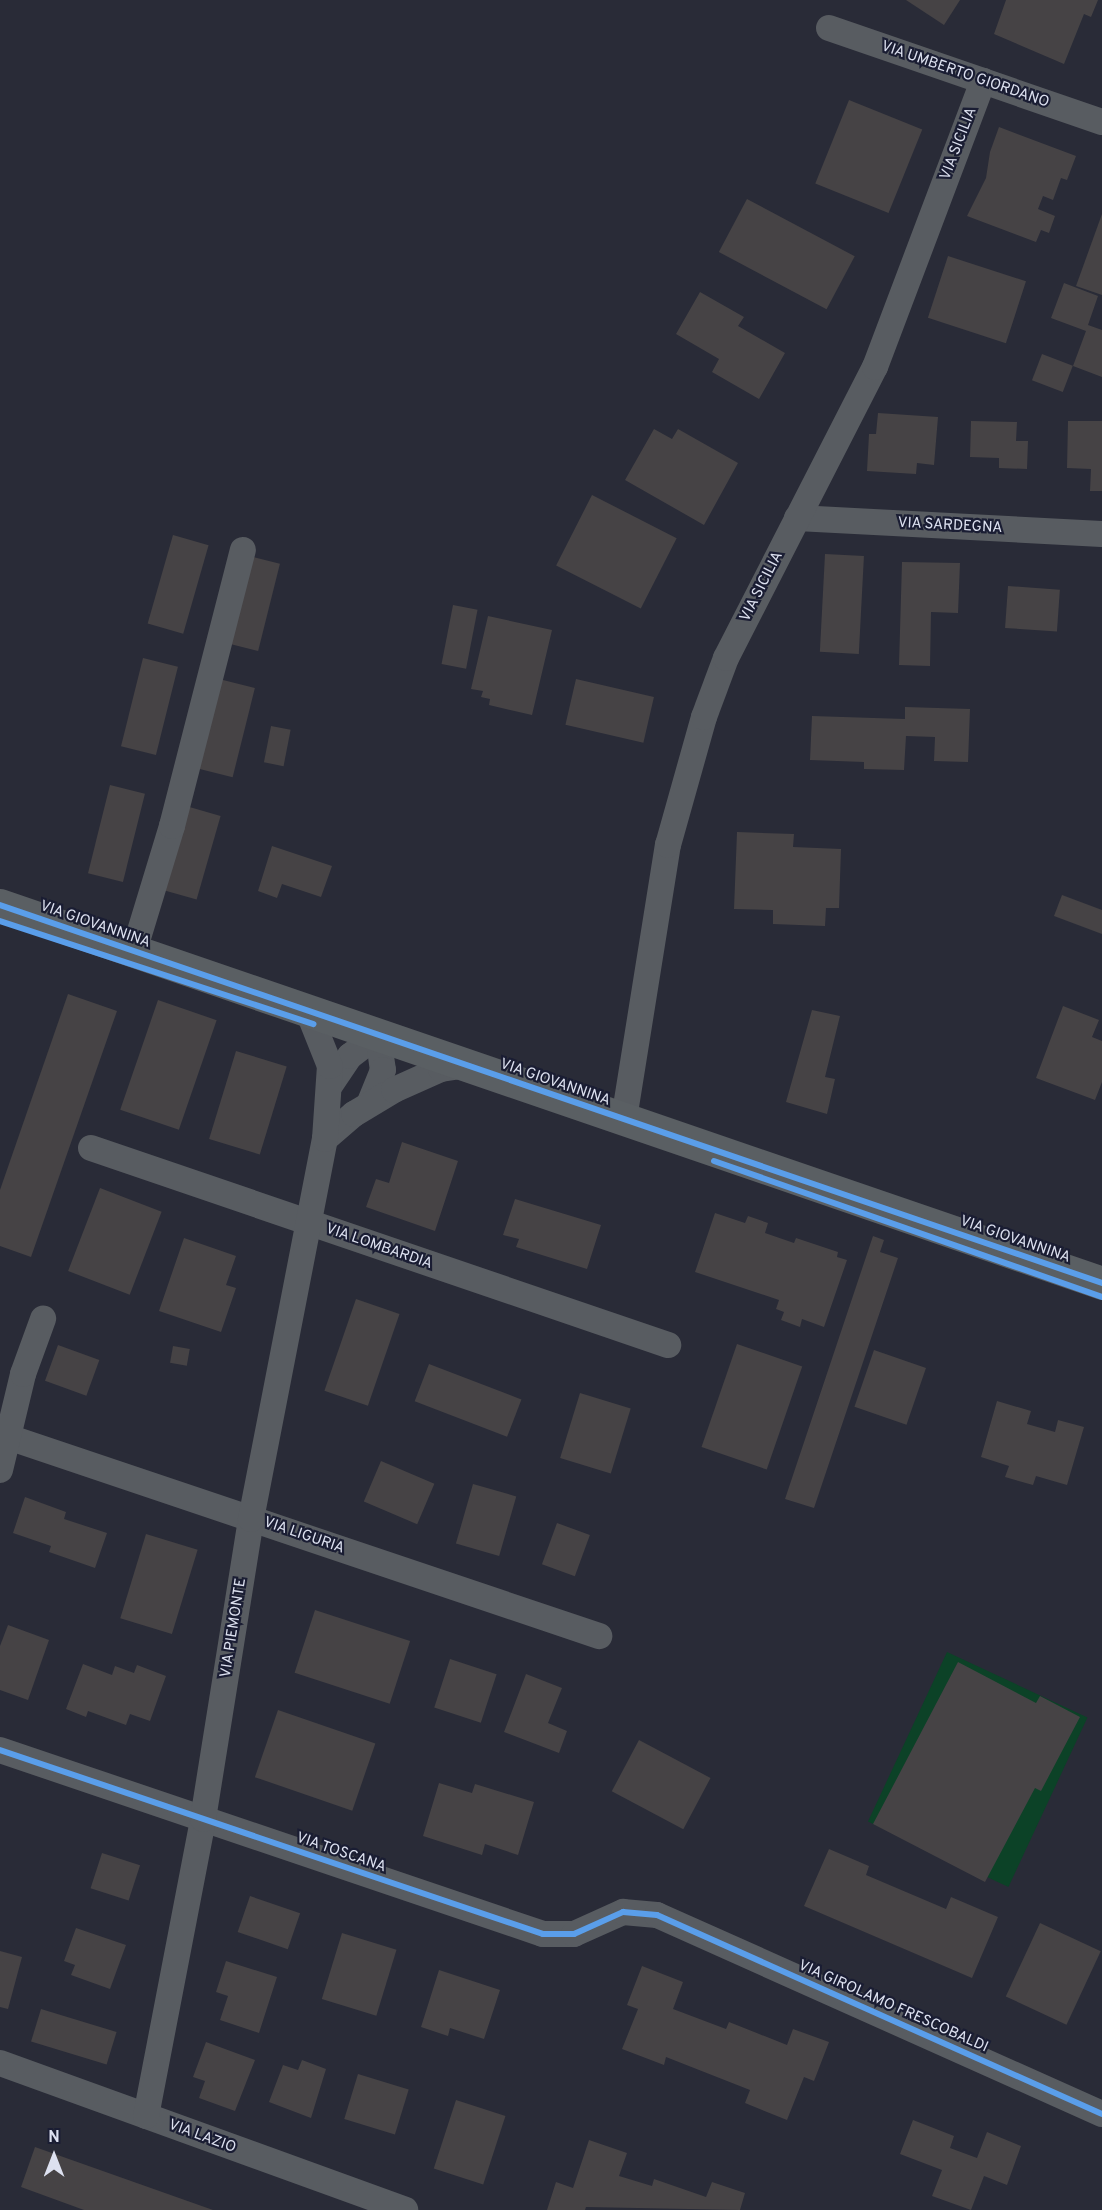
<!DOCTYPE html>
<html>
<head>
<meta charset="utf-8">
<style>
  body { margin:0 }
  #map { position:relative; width:1102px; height:2210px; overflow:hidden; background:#292b37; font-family:Overpass,sans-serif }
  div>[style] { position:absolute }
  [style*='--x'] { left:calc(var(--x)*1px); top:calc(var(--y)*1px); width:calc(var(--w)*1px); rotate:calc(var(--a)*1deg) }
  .green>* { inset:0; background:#0c4227; transform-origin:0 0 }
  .building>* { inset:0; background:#464345; transform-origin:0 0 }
  .street>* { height:26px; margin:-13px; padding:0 13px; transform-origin:13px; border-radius:13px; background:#585c61 }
  .secondary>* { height:33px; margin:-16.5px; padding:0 16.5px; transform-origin:16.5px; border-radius:16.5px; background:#5a5f63 }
  .cycleway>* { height:6px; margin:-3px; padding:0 3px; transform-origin:3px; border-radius:3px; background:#5a9eea }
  span { translate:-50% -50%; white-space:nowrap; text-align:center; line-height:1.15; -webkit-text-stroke:4.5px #1a1d33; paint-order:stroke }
  .street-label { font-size:15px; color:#dde1f0 }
  .north { position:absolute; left:24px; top:2126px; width:60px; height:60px; -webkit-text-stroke:4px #1a1d33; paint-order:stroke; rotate:0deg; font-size:16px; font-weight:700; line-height:24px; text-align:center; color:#dde1f0 }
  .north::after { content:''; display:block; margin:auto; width:21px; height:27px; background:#dde1f0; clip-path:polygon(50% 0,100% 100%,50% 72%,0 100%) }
</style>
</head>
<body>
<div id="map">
  <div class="green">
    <div style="left:947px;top:1652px;width:155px;height:187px;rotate:25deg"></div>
  </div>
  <div class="building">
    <div style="clip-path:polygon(906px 0,960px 0,944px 25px)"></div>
    <div style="clip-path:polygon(1006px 0,1098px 0,1091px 17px,1084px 14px,1064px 64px,994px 34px)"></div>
    <div style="left:849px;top:100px;width:79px;height:90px;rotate:22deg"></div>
    <div style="clip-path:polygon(999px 127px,1076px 156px,1067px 180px,1061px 178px,1053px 200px,1043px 196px,1038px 209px,1055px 216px,1049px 233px,1041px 230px,1036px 242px,967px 216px,986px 178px,990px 152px)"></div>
    <div style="left:747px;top:199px;width:122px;height:60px;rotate:28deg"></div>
    <div style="clip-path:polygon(1102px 214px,1102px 295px,1076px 286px)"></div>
    <div style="left:948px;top:256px;width:82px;height:65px;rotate:18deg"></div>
    <div style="clip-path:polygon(1064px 283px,1098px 296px,1088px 325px,1102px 330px,1102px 377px,1073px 366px,1086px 331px,1051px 318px)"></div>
    <div style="clip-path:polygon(700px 292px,744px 317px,738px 326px,785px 353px,759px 399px,712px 372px,719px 359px,676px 334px)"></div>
    <div style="left:1042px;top:354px;width:33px;height:28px;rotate:21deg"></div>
    <div style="clip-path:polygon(878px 413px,938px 417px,934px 465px,917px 463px,916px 474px,867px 471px,869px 434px,876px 434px)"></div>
    <div style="clip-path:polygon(971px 421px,1017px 422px,1016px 441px,1028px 441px,1027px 469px,999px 468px,999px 458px,970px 457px)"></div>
    <div style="clip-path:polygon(1068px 421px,1102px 421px,1102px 491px,1090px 491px,1091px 469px,1067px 468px)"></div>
    <div style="clip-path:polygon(654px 429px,672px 439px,678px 429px,738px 463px,704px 525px,625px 480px)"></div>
    <div style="left:592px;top:495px;width:95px;height:79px;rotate:27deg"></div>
    <div style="left:173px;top:535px;width:37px;height:92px;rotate:16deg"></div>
    <div style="left:825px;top:554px;width:39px;height:98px;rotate:3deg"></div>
    <div style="left:245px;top:555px;width:36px;height:90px;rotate:14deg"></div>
    <div style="clip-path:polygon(902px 562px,960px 563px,958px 613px,931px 612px,930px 666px,899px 665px)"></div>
    <div style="left:1008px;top:586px;width:52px;height:42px;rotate:4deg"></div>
    <div style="left:453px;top:605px;width:25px;height:60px;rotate:11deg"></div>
    <div style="clip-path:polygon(488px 616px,552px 630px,532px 715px,489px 705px,490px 699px,481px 697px,483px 691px,471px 689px)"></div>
    <div style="left:143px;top:658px;width:36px;height:91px;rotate:14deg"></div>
    <div style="left:219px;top:679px;width:37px;height:92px;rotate:14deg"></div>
    <div style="left:576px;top:679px;width:80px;height:47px;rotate:13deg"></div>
    <div style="clip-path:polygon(905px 707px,970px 709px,968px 762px,934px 761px,935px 737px,906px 736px,904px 770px,864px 769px,864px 762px,810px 760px,812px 716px,905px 719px)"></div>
    <div style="left:271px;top:726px;width:20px;height:37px;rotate:11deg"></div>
    <div style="left:110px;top:785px;width:36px;height:91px;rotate:14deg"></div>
    <div style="left:186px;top:806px;width:36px;height:87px;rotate:16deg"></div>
    <div style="clip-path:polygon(737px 832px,794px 834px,793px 847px,841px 849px,839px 908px,826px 908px,825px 926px,773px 924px,773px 910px,734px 909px)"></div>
    <div style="clip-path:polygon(272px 846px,332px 866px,321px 897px,282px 884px,277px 898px,258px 891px)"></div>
    <div style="clip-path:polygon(1062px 895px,1102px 910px,1102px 934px,1054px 916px)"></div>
    <div style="clip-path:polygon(68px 994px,117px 1011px,31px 1257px,0 1246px,0 1190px)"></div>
    <div style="left:158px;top:1000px;width:62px;height:116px;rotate:19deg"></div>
    <div style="clip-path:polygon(1063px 1006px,1099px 1020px,1092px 1037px,1102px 1041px,1102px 1082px,1095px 1100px,1036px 1078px)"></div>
    <div style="clip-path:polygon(812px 1010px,840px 1016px,825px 1077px,835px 1079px,827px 1114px,786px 1102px)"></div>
    <div style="left:236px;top:1051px;width:53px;height:92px;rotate:17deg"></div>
    <div style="clip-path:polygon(402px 1142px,458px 1161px,435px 1231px,366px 1207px,376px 1179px,389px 1183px)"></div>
    <div style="left:100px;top:1188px;width:66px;height:89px;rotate:21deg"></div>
    <div style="clip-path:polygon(515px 1199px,601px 1225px,587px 1269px,516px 1247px,519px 1239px,503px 1235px)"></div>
    <div style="clip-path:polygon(715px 1213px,745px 1223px,748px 1216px,768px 1223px,765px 1233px,794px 1243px,796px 1238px,838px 1252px,837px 1257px,847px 1260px,824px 1327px,802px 1319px,800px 1327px,781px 1320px,784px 1312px,776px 1309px,779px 1300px,695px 1272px)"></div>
    <div style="clip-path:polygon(873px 1236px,884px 1240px,880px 1252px,898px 1258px,814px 1508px,785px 1499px)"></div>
    <div style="clip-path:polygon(184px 1238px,236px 1256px,226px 1285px,236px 1288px,221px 1332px,159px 1311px)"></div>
    <div style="left:356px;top:1299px;width:46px;height:97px;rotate:19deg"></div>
    <div style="left:737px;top:1344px;width:69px;height:109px;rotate:19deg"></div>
    <div style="left:58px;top:1345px;width:44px;height:38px;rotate:20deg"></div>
    <div style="left:173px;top:1346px;width:17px;height:17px;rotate:10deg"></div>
    <div style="left:874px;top:1350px;width:55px;height:60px;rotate:19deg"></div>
    <div style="left:429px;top:1364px;width:99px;height:40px;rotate:21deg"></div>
    <div style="left:580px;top:1393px;width:53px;height:68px;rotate:17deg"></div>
    <div style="clip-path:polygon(997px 1401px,1031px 1411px,1027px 1424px,1055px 1432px,1058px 1420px,1084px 1427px,1067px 1485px,1036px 1476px,1033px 1485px,1005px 1477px,1009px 1466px,981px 1457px)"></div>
    <div style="left:381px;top:1461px;width:58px;height:44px;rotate:23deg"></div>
    <div style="left:473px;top:1484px;width:45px;height:62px;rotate:16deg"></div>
    <div style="clip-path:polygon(25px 1497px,66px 1512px,64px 1519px,107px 1533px,95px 1568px,49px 1552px,51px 1546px,13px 1533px)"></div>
    <div style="left:557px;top:1523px;width:35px;height:44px;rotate:20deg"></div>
    <div style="left:146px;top:1534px;width:54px;height:88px;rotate:17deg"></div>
    <div style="left:315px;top:1610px;width:100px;height:66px;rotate:18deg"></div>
    <div style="clip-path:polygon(8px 1625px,49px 1640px,28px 1700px,0 1690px,0 1646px)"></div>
    <div style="left:450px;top:1659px;width:49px;height:51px;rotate:18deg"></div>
    <div style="clip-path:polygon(958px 1662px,1036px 1703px,1040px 1696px,1080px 1717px,1041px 1791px,1035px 1788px,985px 1882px,873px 1824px)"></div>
    <div style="clip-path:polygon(83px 1664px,112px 1675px,115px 1666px,134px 1673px,137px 1665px,166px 1676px,150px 1721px,130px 1714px,126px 1725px,88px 1711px,86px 1717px,66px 1709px)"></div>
    <div style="clip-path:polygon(526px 1674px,562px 1688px,548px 1723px,567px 1731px,559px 1753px,504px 1732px)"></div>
    <div style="left:278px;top:1710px;width:103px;height:71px;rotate:19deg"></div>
    <div style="left:639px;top:1740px;width:81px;height:58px;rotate:28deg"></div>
    <div style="clip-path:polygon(439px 1783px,472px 1793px,475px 1784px,534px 1802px,518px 1855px,485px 1844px,482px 1855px,423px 1836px)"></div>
    <div style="clip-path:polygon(829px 1849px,869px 1866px,866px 1875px,946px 1909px,951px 1897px,998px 1917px,972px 1978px,804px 1906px)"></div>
    <div style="left:102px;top:1853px;width:40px;height:37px;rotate:18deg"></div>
    <div style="left:250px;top:1896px;width:53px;height:38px;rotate:19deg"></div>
    <div style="left:1040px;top:1923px;width:67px;height:81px;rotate:25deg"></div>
    <div style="clip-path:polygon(76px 1928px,126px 1945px,110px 1989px,71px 1975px,75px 1965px,64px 1961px)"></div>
    <div style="left:342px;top:1933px;width:57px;height:69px;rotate:17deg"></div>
    <div style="clip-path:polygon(0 1951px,22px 1957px,8px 2009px,0 2007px)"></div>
    <div style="clip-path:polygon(226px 1961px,277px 1977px,259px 2033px,220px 2020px,228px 1996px,216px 1992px)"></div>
    <div style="clip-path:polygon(642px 1966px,683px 1982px,673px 2009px,726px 2029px,729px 2022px,787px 2045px,793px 2029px,829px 2042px,814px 2081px,804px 2077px,787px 2120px,745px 2103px,750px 2090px,666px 2057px,664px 2065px,622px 2049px,638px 2009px,627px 2005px)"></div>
    <div style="clip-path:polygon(439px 1970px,500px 1990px,484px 2039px,450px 2028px,448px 2036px,421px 2027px)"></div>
    <div style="left:41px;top:2009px;width:79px;height:34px;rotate:17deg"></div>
    <div style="clip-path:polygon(206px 2042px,255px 2060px,235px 2111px,199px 2098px,205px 2081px,193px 2077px)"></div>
    <div style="clip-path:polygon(302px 2060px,326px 2069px,311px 2118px,269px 2102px,283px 2065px,298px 2070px)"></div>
    <div style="left:358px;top:2074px;width:53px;height:47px;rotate:17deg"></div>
    <div style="left:456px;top:2100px;width:52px;height:72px;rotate:18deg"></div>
    <div style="clip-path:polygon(913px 2120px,954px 2136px,950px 2148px,977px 2158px,987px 2132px,1021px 2146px,1007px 2185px,984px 2176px,971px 2210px,932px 2196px,942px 2170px,900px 2154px)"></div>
    <div style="clip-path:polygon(589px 2140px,627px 2153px,619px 2176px,652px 2186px,654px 2179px,706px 2197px,712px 2182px,745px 2193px,740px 2210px,586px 2207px,585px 2210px,547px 2210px,556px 2182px,573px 2188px)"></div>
    <div style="clip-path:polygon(35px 2147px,213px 2210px,84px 2210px,21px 2187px)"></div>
  </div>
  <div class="street">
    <div style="--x:829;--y:28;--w:289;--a:19"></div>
    <div style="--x:797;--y:518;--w:305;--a:3"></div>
    <div style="--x:134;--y:951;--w:131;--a:-73.1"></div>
    <div style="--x:172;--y:826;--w:285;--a:-75.6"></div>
    <div style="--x:331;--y:1084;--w:34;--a:-56"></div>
    <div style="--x:350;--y:1056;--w:35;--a:-37"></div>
    <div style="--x:378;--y:1035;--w:35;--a:82"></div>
    <div style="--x:383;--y:1070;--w:35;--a:112"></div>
    <div style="--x:624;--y:1119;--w:278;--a:-80.9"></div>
    <div style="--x:668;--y:845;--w:133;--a:-74.3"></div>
    <div style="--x:704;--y:717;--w:63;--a:-69.6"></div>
    <div style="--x:726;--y:658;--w:327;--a:-62.9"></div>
    <div style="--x:875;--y:367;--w:306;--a:-69.3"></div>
    <div style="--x:325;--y:1139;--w:38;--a:-41"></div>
    <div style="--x:354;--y:1114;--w:47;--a:-31"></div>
    <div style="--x:394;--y:1090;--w:51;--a:-24.1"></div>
    <div style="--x:441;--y:1069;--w:25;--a:-9"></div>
    <div style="--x:91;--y:1148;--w:610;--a:18.85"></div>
    <div style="--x:8;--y:1437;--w:624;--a:18.61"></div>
    <div style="--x:0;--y:1470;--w:99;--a:-76.5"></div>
    <div style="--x:23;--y:1374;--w:59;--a:-70"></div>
    <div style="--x:0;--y:1750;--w:573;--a:18.72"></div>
    <div style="--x:543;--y:1934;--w:31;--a:0"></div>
    <div style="--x:574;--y:1934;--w:54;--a:-24.2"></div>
    <div style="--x:623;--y:1912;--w:34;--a:5"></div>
    <div style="--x:657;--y:1915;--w:487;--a:24.1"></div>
    <div style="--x:0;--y:2063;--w:431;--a:19.9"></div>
    <div style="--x:146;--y:2116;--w:302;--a:-79.1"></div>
    <div style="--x:203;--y:1819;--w:304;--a:-80.9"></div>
    <div style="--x:251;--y:1519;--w:387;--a:-79"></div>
    <div style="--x:325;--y:1139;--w:73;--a:-86.1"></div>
    <div style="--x:330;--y:1066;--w:59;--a:-111.8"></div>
  </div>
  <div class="secondary">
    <div style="--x:0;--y:905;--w:1165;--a:18.93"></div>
  </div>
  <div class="cycleway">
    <div style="--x:0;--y:905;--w:1165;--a:18.93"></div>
    <div style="--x:0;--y:921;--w:330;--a:18.2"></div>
    <div style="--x:714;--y:1161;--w:411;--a:19.3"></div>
    <div style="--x:0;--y:1750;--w:573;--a:18.72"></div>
    <div style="--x:543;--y:1934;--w:31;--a:0"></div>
    <div style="--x:574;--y:1934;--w:54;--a:-24.2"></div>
    <div style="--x:623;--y:1912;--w:34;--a:5"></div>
    <div style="--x:657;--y:1915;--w:487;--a:24.1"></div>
  </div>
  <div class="street-label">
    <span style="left:965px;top:75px;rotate:19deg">VIA UMBERTO GIORDANO</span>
    <span style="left:959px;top:144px;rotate:-69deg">VIA SICILIA</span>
    <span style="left:950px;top:526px;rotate:3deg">VIA SARDEGNA</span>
    <span style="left:762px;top:587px;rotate:-63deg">VIA SICILIA</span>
    <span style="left:95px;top:925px;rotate:19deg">VIA GIOVANNINA</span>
    <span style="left:555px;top:1083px;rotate:19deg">VIA GIOVANNINA</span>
    <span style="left:1015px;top:1240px;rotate:19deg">VIA GIOVANNINA</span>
    <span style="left:379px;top:1247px;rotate:19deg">VIA LOMBARDIA</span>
    <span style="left:304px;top:1536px;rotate:19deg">VIA LIGURIA</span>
    <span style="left:234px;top:1628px;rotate:-81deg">VIA PIEMONTE</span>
    <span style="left:341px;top:1853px;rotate:19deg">VIA TOSCANA</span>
    <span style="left:893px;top:2007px;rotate:24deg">VIA GIROLAMO FRESCOBALDI</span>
    <span style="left:202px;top:2137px;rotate:20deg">VIA LAZIO</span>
  </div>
  <div class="north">N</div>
</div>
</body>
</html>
